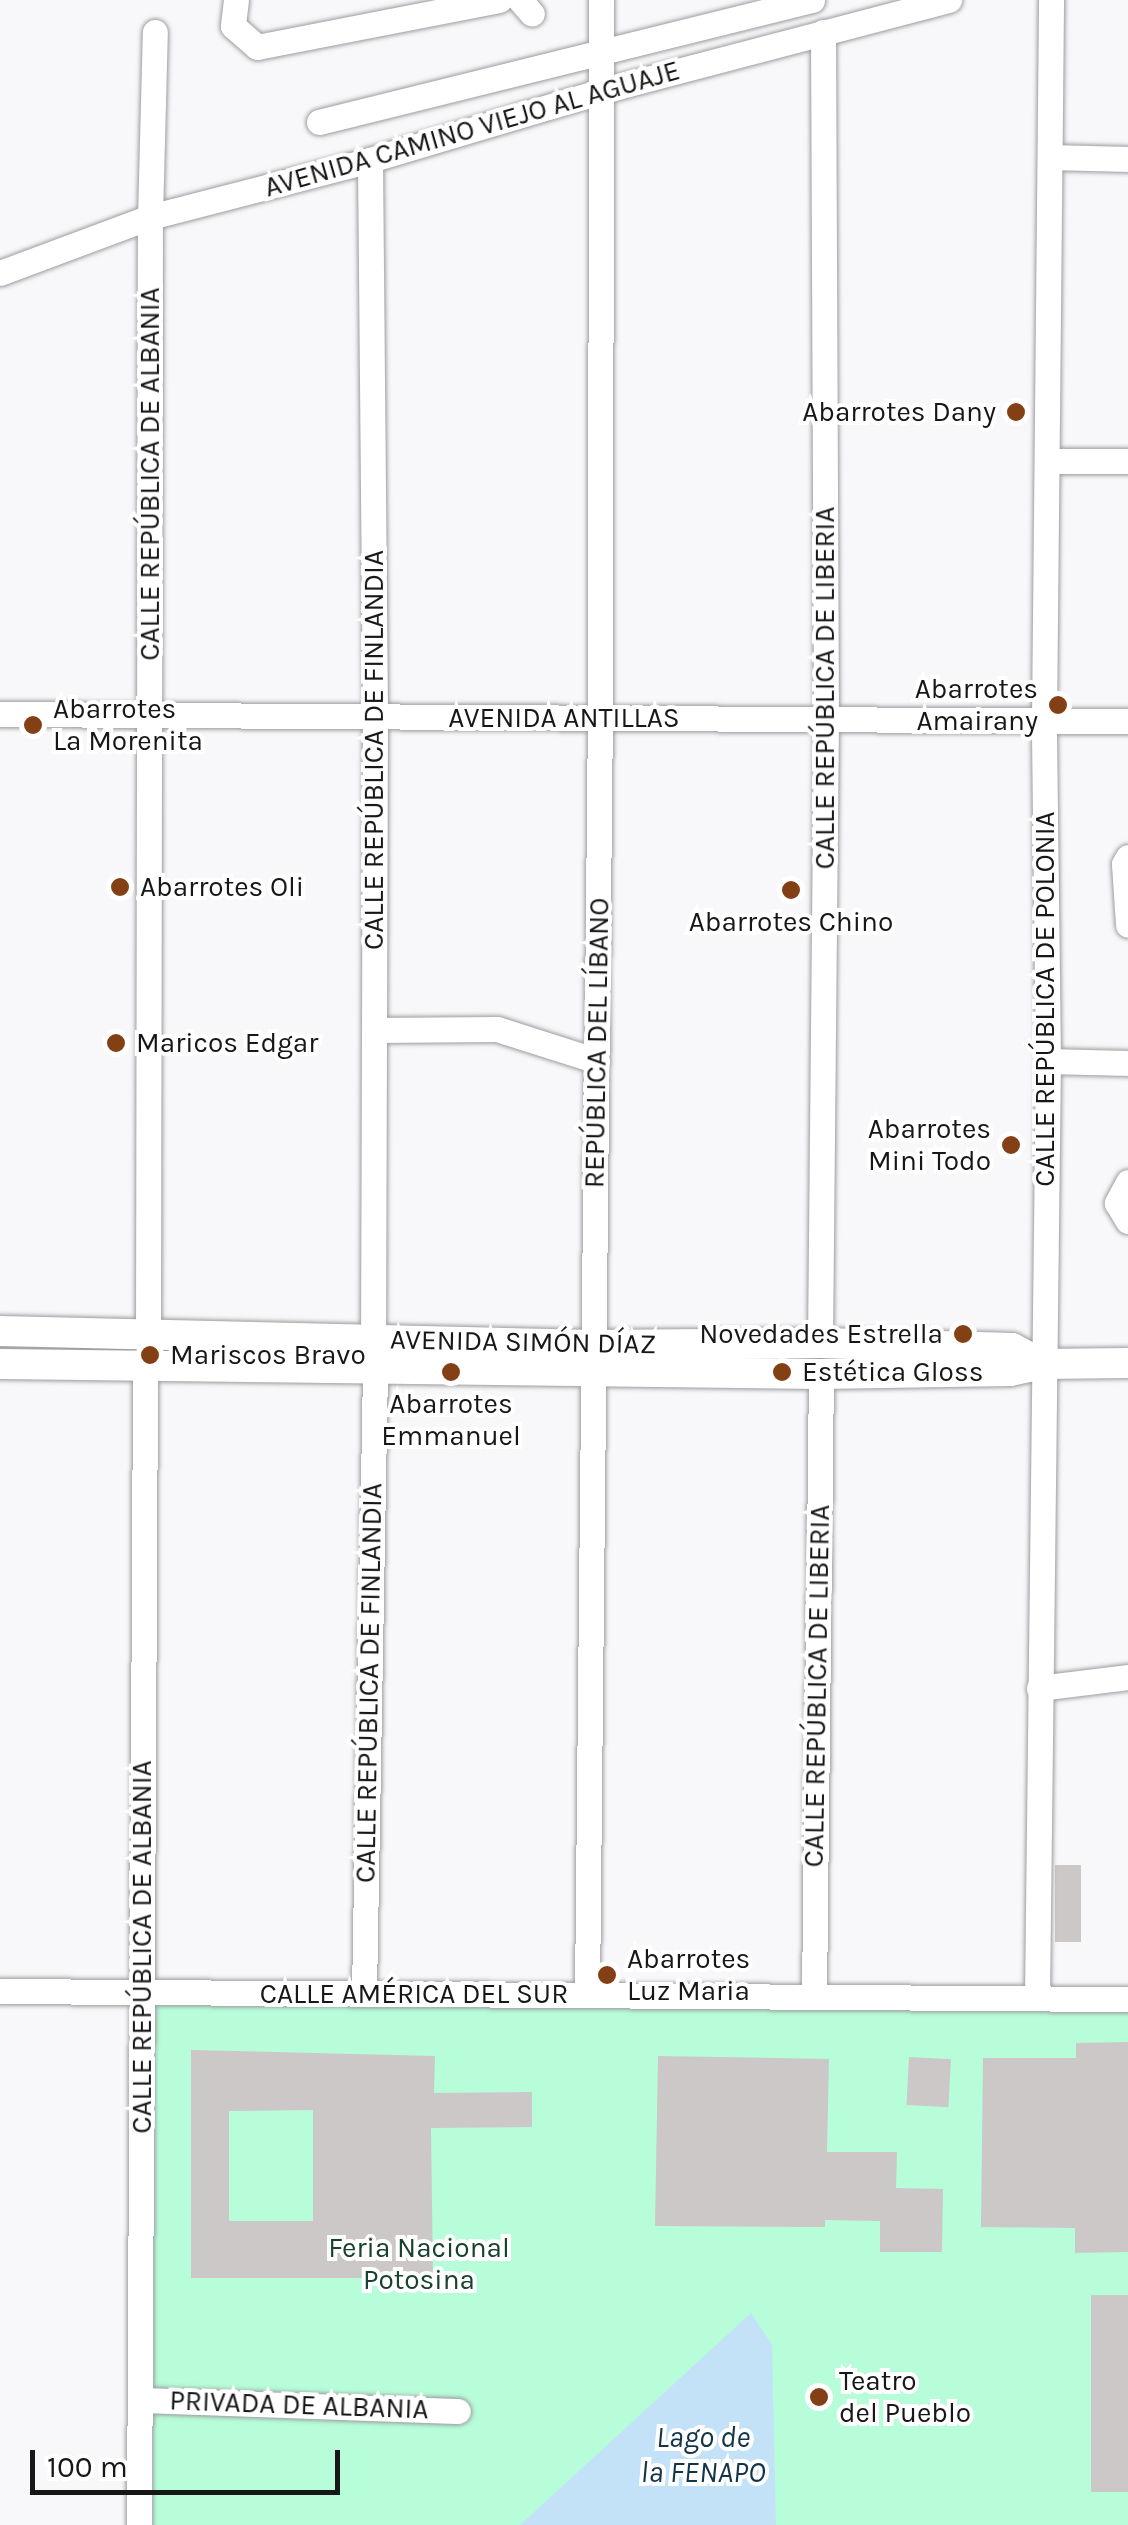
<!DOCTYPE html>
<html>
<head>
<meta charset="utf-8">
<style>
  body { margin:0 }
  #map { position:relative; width:1128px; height:2525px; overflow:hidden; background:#f8f8fb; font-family:Karla,sans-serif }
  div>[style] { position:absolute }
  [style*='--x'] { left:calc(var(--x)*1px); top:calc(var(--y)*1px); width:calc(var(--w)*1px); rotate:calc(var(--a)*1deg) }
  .green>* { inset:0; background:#b7fdd9; transform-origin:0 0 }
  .water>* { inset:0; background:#c4e2f7 }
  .building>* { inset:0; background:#cbc8c7; transform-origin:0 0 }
  .roads { filter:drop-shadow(0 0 2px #9c9d9f) drop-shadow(0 0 2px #9c9d9f) }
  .minor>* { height:25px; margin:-12.5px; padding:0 12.5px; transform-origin:12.5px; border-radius:12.5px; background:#fff }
  .major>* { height:30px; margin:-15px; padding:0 15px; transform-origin:15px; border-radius:15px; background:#fff }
  .dots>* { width:28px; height:28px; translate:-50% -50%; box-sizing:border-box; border:5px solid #fff; border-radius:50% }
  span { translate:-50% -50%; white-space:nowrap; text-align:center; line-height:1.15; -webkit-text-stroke:8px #fff; paint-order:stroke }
  .street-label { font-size:28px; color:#171718 }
  .poi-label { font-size:28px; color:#171718 }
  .right { translate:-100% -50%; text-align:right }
  .left { translate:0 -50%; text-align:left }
  .park-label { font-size:28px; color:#19412f }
  .water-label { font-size:30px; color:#12354a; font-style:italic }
  .scale { position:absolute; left:30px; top:2450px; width:310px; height:45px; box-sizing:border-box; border:5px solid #171718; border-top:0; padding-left:12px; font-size:30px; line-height:35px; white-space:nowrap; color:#171718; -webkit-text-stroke:8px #fff; paint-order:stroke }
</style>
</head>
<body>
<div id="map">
  <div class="green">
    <div style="left:153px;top:2000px;width:975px;height:525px"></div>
  </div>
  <div class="water">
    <div style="clip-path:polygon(751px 2313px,772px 2345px,776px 2525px,520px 2525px)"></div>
  </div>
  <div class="building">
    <div style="left:1055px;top:1865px;width:26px;height:77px"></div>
    <div style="clip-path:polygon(1128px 2042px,1128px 2252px,1075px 2253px,1075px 2228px,981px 2227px,983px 2058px,1076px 2058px,1076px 2043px)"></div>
    <div style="clip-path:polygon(evenodd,191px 2050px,435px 2056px,434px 2093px,532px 2092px,532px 2127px,431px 2128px,433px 2278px,191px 2278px,191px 2050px,313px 2110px,313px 2221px,229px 2221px,229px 2111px,313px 2110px)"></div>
    <div style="clip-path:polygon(658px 2056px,829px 2059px,827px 2152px,897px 2152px,896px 2188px,943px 2189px,942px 2252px,880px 2252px,880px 2221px,825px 2220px,825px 2227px,655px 2226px)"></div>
    <div style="left:909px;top:2057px;width:42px;height:48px;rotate:3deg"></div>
    <div style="left:1091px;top:2295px;width:37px;height:197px"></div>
  </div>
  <div class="roads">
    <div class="minor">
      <div style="--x:236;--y:0;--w:26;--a:97"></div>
      <div style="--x:233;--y:26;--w:32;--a:41"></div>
      <div style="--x:257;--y:47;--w:247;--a:-11"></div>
      <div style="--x:520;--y:0;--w:18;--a:49"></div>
      <div style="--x:319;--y:122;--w:508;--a:-13.9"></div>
      <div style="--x:1051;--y:157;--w:77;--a:1.5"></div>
      <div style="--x:370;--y:160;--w:556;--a:89.48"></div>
      <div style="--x:375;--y:716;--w:623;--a:90.18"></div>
      <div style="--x:0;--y:273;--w:160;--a:-20.5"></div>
      <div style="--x:150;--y:217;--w:227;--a:-14.5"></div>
      <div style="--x:370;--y:160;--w:238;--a:-16.6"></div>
      <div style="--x:598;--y:92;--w:363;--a:-14.7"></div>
      <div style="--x:1049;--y:461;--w:79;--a:0"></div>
      <div style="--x:0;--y:714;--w:1128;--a:0.36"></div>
      <div style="--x:1128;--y:857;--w:8;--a:120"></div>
      <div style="--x:1124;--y:864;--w:61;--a:86.2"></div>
      <div style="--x:374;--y:1030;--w:123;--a:-0.5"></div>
      <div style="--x:497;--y:1029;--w:105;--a:17.7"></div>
      <div style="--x:1048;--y:1061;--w:80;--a:1.4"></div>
      <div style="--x:1128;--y:1182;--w:24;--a:118"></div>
      <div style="--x:1117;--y:1203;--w:21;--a:59"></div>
      <div style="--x:148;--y:1336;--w:1119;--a:-89.9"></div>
      <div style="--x:150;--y:217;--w:185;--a:-88.5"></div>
      <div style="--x:820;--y:1343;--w:624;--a:-89.45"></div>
      <div style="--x:826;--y:719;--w:687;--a:-90.25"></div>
      <div style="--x:1039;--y:1688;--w:90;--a:-7"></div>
      <div style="--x:0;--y:1991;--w:1128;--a:0.41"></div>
      <div style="--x:364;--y:1993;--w:621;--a:-88.99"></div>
      <div style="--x:587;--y:1995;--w:1277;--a:-89.42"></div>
      <div style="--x:600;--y:718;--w:718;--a:-89.92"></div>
      <div style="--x:814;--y:1997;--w:623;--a:-89.36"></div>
      <div style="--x:1037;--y:1998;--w:937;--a:-89.33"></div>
      <div style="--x:1048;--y:1061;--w:340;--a:-90.7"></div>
      <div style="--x:1044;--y:721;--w:721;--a:-89.44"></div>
      <div style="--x:141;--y:2400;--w:317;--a:2"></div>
      <div style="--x:139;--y:2525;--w:1157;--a:-89.7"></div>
    </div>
    <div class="major">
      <div style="--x:0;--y:1331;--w:594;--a:1.35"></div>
      <div style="--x:594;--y:1345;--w:226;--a:-0.5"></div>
      <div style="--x:820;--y:1343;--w:192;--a:1.5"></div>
      <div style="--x:1012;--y:1348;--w:34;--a:28"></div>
      <div style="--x:0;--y:1364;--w:821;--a:0.7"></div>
      <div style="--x:821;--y:1374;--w:189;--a:-0.9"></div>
      <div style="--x:1010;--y:1371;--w:33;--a:-12"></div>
      <div style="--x:1042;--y:1364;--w:86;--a:-0.7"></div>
    </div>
  </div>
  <div class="dots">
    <div style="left:1016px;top:412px;background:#844015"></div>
    <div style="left:1058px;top:705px;background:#844015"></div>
    <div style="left:33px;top:725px;background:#844015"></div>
    <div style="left:120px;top:887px;background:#844015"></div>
    <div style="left:791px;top:890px;background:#844015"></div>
    <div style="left:116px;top:1043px;background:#844015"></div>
    <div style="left:1011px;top:1145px;background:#844015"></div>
    <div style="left:963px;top:1334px;background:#844015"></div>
    <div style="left:150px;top:1355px;background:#844015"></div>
    <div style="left:451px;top:1372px;background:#844015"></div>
    <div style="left:782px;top:1372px;background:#844015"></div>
    <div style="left:607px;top:1975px;background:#844015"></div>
    <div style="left:819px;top:2397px;background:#844015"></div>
  </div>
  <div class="street-label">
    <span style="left:472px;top:129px;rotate:-16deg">AVENIDA CAMINO VIEJO AL AGUAJE</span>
    <span style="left:150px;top:474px;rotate:-90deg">CALLE REPÚBLICA DE ALBANIA</span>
    <span style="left:825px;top:688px;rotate:-90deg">CALLE REPÚBLICA DE LIBERIA</span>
    <span style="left:564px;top:718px">AVENIDA ANTILLAS</span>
    <span style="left:374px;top:750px;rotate:-90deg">CALLE REPÚBLICA DE FINLANDIA</span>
    <span style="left:1045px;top:999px;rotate:-90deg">CALLE REPÚBLICA DE POLONIA</span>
    <span style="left:597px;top:1043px;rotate:-89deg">REPÚBLICA DEL LÍBANO</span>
    <span style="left:523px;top:1342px;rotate:1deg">AVENIDA SIMÓN DÍAZ</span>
    <span style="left:369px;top:1683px;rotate:-89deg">CALLE REPÚBLICA DE FINLANDIA</span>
    <span style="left:817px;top:1686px;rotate:-89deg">CALLE REPÚBLICA DE LIBERIA</span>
    <span style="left:142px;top:1947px;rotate:-90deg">CALLE REPÚBLICA DE ALBANIA</span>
    <span style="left:414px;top:1994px">CALLE AMÉRICA DEL SUR</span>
    <span style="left:299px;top:2405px;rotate:2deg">PRIVADA DE ALBANIA</span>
  </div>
  <div class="poi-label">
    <span class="right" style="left:996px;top:412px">Abarrotes Dany</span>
    <span class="right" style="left:1038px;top:705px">Abarrotes<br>Amairany</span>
    <span class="left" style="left:53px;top:725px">Abarrotes<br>La Morenita</span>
    <span class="left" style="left:140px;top:887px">Abarrotes Oli</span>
    <span style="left:791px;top:922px">Abarrotes Chino</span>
    <span class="left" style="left:136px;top:1043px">Maricos Edgar</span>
    <span class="right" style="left:991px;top:1145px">Abarrotes<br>Mini Todo</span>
    <span class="right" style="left:943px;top:1334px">Novedades Estrella</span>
    <span class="left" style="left:170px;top:1355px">Mariscos Bravo</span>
    <span class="left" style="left:802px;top:1372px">Estética Gloss</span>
    <span style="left:451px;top:1420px">Abarrotes<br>Emmanuel</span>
    <span class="left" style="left:627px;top:1975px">Abarrotes<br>Luz Maria</span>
    <span class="left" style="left:839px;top:2397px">Teatro<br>del Pueblo</span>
  </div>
  <div class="park-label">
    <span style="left:419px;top:2264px">Feria Nacional<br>Potosina</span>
  </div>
  <div class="water-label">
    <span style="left:703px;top:2454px">Lago de<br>la FENAPO</span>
  </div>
  <div class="scale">100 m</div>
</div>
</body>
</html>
